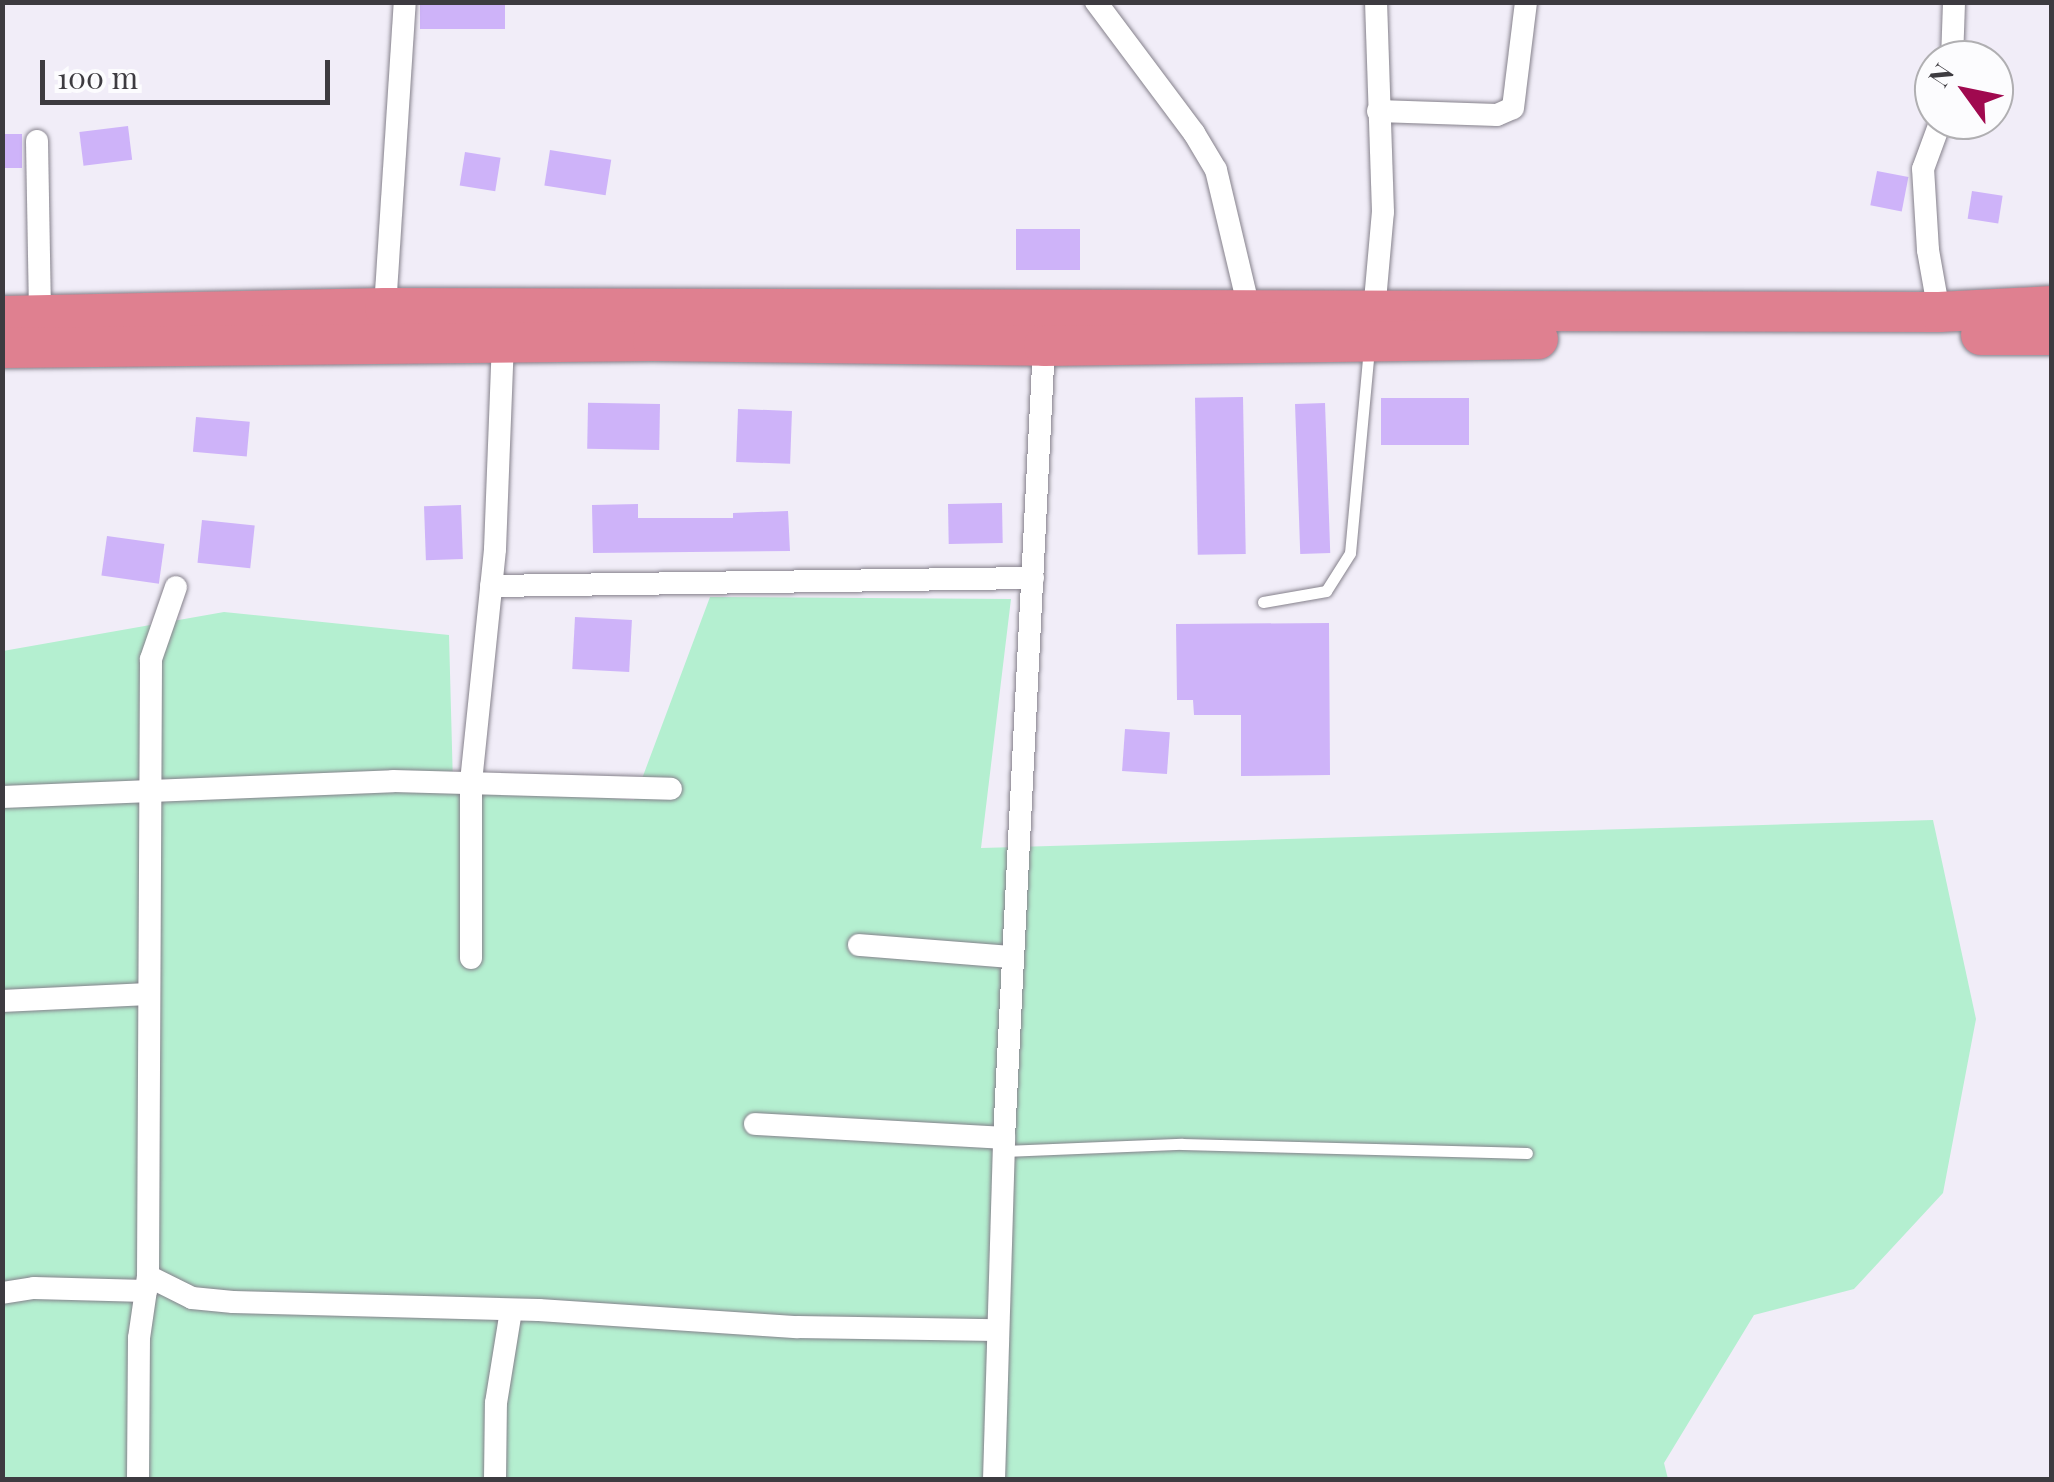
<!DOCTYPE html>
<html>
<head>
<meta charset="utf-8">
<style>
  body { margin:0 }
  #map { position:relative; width:2054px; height:1482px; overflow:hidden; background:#f1edf8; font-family:"Playfair Display",serif }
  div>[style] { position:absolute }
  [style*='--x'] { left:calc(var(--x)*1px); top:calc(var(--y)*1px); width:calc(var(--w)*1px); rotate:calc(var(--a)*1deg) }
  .green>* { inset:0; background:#b4efd0 }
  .building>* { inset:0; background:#ceb3f9; transform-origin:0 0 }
  .roads { filter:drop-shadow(0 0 2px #85818b) drop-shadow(0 0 2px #85818b) }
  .lane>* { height:11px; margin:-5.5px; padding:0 5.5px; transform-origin:5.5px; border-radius:5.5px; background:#fff }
  .street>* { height:22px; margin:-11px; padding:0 11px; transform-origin:11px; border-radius:11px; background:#fff }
  .highway>* { height:40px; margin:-20px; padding:0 20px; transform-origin:20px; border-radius:20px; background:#df8090 }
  span { translate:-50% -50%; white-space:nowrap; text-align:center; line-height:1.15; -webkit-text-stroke:10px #fcfcfe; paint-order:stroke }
  .frame { position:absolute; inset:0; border:5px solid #3d3b40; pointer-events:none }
  .north { position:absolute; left:1914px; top:40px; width:100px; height:100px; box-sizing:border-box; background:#fcfcfe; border:2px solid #b0afb2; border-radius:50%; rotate:303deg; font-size:28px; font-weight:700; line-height:40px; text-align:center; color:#3d3b40 }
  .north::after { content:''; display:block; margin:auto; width:35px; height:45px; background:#a0094f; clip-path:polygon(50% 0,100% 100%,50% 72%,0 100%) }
  .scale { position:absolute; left:40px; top:60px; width:290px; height:45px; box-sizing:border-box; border:5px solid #3d3b40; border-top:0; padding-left:12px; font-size:30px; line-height:35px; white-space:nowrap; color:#3d3b40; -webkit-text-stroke:8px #fcfcfe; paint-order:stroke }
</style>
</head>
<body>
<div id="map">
  <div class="green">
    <div style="clip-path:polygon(710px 597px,1011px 599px,981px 848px,1933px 820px,1976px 1019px,1943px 1193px,1854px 1289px,1754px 1315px,1664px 1463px,1668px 1479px,3px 1480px,3px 651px,224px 612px,449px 635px,453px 785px,634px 800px)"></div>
  </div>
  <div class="building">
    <div style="left:420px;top:2px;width:85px;height:27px"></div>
    <div style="left:128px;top:126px;width:34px;height:49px;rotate:83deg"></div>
    <div style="left:22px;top:134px;width:34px;height:20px;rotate:90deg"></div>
    <div style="left:550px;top:150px;width:62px;height:36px;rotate:9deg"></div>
    <div style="left:465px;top:152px;width:36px;height:34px;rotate:9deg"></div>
    <div style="left:1877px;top:171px;width:32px;height:35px;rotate:11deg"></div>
    <div style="left:1972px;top:191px;width:31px;height:28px;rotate:9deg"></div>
    <div style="left:1080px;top:229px;width:41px;height:64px;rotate:90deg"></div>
    <div style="left:1243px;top:397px;width:157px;height:48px;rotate:89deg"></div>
    <div style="left:1381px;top:398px;width:88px;height:47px"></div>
    <div style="left:1325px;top:403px;width:150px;height:30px;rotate:88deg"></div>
    <div style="left:660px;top:404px;width:46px;height:72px;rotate:91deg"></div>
    <div style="left:738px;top:409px;width:54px;height:53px;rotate:2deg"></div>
    <div style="left:196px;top:417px;width:54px;height:35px;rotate:5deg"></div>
    <div style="left:1002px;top:503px;width:40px;height:54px;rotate:89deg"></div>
    <div style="clip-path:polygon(638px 504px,638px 518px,733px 518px,733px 513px,788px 511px,790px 551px,593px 553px,592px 505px)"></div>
    <div style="left:461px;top:505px;width:54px;height:37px;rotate:88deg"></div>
    <div style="left:202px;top:520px;width:53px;height:43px;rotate:6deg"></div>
    <div style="left:107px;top:536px;width:58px;height:40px;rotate:8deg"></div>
    <div style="left:575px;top:617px;width:57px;height:52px;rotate:3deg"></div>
    <div style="clip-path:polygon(1329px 623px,1330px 775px,1241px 776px,1241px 715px,1194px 715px,1193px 700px,1177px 700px,1176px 624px)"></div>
    <div style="left:1125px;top:729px;width:45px;height:42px;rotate:4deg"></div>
  </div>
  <div class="roads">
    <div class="lane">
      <div style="--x:1263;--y:602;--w:64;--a:-9.9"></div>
      <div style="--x:1326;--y:591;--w:45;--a:-57.7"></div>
      <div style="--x:1350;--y:553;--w:206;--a:-84.7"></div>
      <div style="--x:1004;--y:1151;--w:178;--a:-2.3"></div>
      <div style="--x:1182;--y:1144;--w:345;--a:1.5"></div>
    </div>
    <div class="street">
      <div style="--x:1096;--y:2;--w:164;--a:53.2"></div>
      <div style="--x:1194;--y:133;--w:43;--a:59.3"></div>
      <div style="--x:1216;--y:170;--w:155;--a:76.6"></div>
      <div style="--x:1952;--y:60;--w:58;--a:-88"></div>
      <div style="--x:1378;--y:111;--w:119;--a:1.9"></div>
      <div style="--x:1497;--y:115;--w:17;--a:-24"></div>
      <div style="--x:1513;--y:108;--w:107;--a:-83"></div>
      <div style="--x:37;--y:141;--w:175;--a:89"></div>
      <div style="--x:385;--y:308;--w:307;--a:-86.3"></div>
      <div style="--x:1374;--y:312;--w:100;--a:-84.9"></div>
      <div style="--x:1383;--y:212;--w:210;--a:-91.9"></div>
      <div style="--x:1939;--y:312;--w:63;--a:-100.1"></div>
      <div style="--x:1928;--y:250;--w:81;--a:-93.5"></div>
      <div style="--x:1923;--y:169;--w:52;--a:-69.8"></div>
      <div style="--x:491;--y:586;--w:542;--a:-0.85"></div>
      <div style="--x:2;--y:797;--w:391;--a:-2.3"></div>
      <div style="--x:393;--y:781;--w:278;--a:1.6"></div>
      <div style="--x:859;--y:945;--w:154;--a:4.5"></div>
      <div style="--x:471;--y:958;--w:176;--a:-90"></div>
      <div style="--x:471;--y:782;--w:234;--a:-84.1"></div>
      <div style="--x:495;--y:549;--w:207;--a:-87.8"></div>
      <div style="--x:2;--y:1001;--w:146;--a:-2.7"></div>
      <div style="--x:755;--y:1124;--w:249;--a:3.2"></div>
      <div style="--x:148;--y:1276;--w:49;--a:26.6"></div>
      <div style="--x:192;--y:1298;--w:41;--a:5.6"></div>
      <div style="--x:233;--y:1302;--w:306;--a:1.5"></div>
      <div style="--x:539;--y:1310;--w:259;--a:3.8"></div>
      <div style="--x:797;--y:1327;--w:199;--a:0.9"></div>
      <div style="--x:2;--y:1293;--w:32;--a:-9"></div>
      <div style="--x:34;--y:1288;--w:112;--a:1.5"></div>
      <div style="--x:138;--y:1480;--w:142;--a:-89.6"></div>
      <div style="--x:139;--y:1338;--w:63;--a:-81.7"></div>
      <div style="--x:148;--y:1276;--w:617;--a:-89.72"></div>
      <div style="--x:151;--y:659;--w:76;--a:-70.9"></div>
      <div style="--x:495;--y:1480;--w:77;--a:-89.3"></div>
      <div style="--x:496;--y:1403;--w:94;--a:-80.8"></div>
      <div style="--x:994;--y:1480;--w:342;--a:-88.3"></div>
      <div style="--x:1004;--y:1138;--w:793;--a:-87.11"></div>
    </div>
    <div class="highway">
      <div style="--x:2;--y:316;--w:383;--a:-1.2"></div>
      <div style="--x:385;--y:308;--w:1554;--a:0.15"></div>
      <div style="--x:1939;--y:312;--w:113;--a:-3"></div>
      <div style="--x:1981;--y:335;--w:71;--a:0"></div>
      <div style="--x:2;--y:348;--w:651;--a:-0.62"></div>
      <div style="--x:653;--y:341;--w:391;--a:0.7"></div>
      <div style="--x:1044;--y:346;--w:494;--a:-0.8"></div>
    </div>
  </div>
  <div class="frame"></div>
  <div class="north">N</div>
  <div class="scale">100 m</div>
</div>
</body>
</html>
